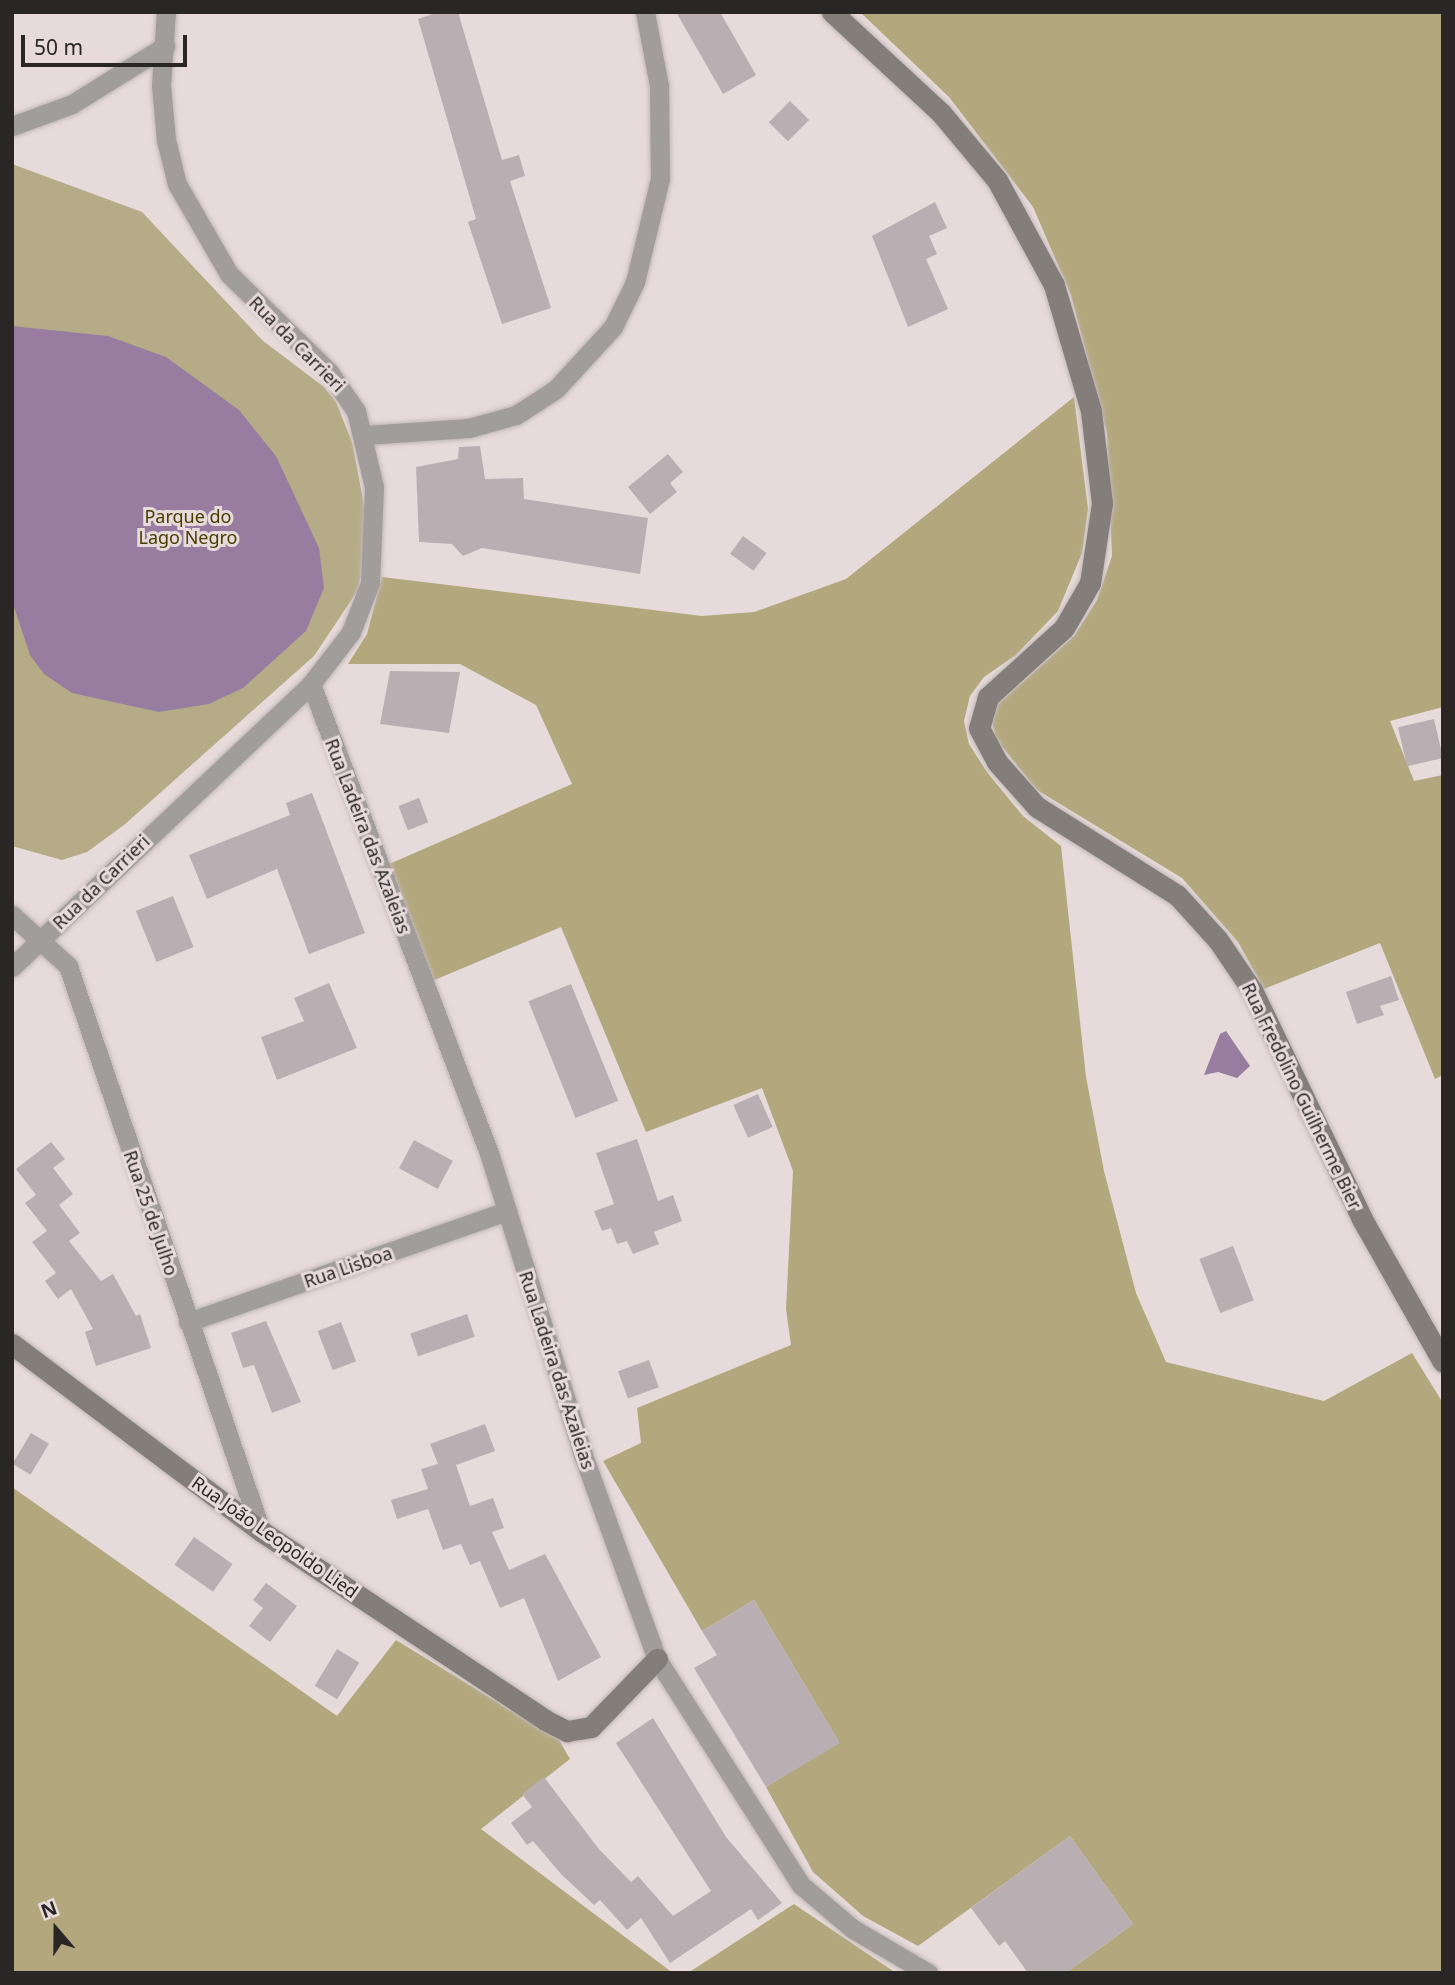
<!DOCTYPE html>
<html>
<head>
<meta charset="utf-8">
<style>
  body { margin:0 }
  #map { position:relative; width:1455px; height:1985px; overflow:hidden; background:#e6dbda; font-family:"Noto Sans",sans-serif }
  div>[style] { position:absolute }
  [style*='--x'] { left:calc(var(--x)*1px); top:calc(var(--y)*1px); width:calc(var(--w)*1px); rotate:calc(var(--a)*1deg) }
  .green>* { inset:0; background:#b5ac87 }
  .forest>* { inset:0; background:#b3a87d }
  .water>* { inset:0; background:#987da0 }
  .building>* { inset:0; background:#b9afb3; transform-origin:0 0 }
  .roads { filter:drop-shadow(0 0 2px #c0b7b6) drop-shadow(0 0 2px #c0b7b6) }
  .street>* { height:19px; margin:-9.5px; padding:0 9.5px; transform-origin:9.5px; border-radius:9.5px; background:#a19d9b }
  .secondary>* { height:21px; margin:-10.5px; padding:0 10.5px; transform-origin:10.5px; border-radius:10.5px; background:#837e7a }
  span { translate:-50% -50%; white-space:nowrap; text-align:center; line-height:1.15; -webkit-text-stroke:6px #e6dbda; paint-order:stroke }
  .street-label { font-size:18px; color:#2a2626 }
  .park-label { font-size:18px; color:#483c02 }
  .frame { position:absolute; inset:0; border:14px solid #2a2626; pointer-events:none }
  .north { position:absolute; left:21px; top:1894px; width:70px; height:70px; -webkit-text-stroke:5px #e6dbda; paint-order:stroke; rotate:340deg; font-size:19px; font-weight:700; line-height:28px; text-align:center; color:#2a2626 }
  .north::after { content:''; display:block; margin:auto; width:24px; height:32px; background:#2a2626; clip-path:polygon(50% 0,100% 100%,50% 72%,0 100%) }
  .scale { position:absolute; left:21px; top:35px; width:166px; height:32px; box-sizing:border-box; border:4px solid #2a2626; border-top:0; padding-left:9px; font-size:21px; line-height:24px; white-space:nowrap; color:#2a2626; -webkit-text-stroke:5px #e6dbda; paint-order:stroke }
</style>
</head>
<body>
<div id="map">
  <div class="green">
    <div style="clip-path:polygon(12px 164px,142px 212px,262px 340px,324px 387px,336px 402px,352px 442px,369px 531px,358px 590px,314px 656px,124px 825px,87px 852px,62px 860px,12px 846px)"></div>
  </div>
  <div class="forest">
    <div style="clip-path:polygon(860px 12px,1443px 12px,1443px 707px,1390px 721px,1414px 781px,1443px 775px,1443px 1075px,1435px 1079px,1380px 943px,1264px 989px,1238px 942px,1182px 878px,1037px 790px,996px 739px,992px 721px,998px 704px,1074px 636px,1097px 600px,1112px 556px,1107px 433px,1071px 295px,1033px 207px,949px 97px)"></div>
    <div style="clip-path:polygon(1074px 397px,1088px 509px,1082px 553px,1058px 611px,1016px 655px,984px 677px,970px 696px,964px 721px,969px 744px,987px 772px,1023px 816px,1061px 846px,1086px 1077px,1104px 1171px,1136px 1293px,1166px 1362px,1324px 1401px,1412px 1353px,1443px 1403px,1443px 1973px,1066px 1973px,1133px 1924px,1070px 1836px,918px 1946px,863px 1916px,813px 1872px,766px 1787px,839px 1742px,754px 1600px,702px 1631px,603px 1461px,641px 1443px,637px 1408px,791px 1345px,786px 1309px,793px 1171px,762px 1088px,646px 1132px,561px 927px,432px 981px,387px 865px,572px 784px,536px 705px,460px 664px,348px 664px,367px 634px,382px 577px,702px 616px,754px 612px,846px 579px)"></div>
    <div style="clip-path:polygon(12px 1487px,337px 1716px,396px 1640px,559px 1740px,570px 1759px,481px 1829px,673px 1973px,12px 1973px)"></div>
    <div style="clip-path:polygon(794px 1904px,896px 1973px,688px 1973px)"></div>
  </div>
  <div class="water">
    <div style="clip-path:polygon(12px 326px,108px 336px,166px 357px,239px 410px,276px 456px,319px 548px,324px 588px,306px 631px,243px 688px,209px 704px,159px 712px,72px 693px,44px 674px,30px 655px,12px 601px)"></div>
    <div style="clip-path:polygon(1226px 1031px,1250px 1066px,1237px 1078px,1218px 1072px,1204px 1075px,1220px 1034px)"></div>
  </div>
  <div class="building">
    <div style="clip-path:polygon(439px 12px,458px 12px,502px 160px,519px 155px,525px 176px,510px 181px,551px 308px,502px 324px,468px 222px,476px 219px,418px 19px)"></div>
    <div style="clip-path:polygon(676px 12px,720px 12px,756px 75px,723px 94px)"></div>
    <div style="left:790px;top:101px;width:27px;height:30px;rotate:45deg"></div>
    <div style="clip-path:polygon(935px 202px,947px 228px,929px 236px,937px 254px,926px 259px,948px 309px,908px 327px,872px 236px)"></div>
    <div style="clip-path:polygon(480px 446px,485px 479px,523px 478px,524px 499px,648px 518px,640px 574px,482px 548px,463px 556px,452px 544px,419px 542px,416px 467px,458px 459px,459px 447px)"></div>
    <div style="clip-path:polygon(668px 454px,683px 472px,670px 483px,677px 492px,650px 514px,628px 487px)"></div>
    <div style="left:743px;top:536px;width:29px;height:22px;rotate:36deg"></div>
    <div style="clip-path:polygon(390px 671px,460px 672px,449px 733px,380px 724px)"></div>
    <div style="left:1434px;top:719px;width:40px;height:37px;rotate:77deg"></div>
    <div style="clip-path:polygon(312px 793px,365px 933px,309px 954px,277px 869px,207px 899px,189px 855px,290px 815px,286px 803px)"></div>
    <div style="left:419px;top:798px;width:26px;height:22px;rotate:69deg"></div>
    <div style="left:173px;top:896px;width:55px;height:40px;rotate:68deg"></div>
    <div style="clip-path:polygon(1391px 976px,1399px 1000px,1380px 1006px,1384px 1015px,1357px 1024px,1346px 992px)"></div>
    <div style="clip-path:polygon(329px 983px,357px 1048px,277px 1080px,261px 1037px,304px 1021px,294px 998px)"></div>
    <div style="left:571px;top:984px;width:126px;height:46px;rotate:68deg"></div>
    <div style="left:758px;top:1094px;width:36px;height:27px;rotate:66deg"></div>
    <div style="clip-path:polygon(637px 1139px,658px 1201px,673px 1195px,682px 1221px,654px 1232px,659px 1244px,633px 1254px,627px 1241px,617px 1244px,611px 1228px,602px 1231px,594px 1211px,614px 1204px,596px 1153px)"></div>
    <div style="left:414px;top:1140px;width:44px;height:32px;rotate:28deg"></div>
    <div style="clip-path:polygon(51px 1142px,65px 1159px,53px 1168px,73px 1194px,59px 1205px,80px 1233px,69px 1241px,101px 1281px,113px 1274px,136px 1316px,140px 1314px,151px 1348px,96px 1366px,85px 1332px,93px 1329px,71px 1289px,58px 1299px,45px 1281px,56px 1273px,32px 1242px,47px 1231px,25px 1203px,36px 1195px,16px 1169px)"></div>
    <div style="left:1233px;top:1246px;width:58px;height:36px;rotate:69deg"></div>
    <div style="left:467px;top:1314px;width:24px;height:60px;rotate:71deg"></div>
    <div style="clip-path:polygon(266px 1321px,301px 1402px,272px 1413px,254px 1365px,243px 1368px,231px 1333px)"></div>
    <div style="left:341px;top:1322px;width:42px;height:25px;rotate:69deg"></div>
    <div style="left:649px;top:1360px;width:29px;height:33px;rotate:70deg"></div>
    <div style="clip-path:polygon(485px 1424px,495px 1451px,456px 1465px,470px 1506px,493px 1498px,504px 1528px,492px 1532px,509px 1570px,545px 1554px,601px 1657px,558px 1681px,524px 1598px,500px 1608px,480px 1561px,470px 1565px,461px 1544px,443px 1550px,428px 1509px,397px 1519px,391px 1500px,428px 1489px,421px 1469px,438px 1464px,430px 1444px)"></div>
    <div style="left:31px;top:1433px;width:21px;height:36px;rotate:31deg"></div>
    <div style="left:194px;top:1537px;width:47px;height:34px;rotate:35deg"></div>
    <div style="clip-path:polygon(266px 1583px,297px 1606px,270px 1642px,249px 1626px,263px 1608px,253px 1600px)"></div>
    <div style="clip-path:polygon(754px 1600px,840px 1743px,766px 1787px,694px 1668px,717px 1655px,702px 1631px)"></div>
    <div style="left:337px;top:1649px;width:26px;height:43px;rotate:31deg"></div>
    <div style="clip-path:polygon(653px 1718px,726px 1837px,782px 1903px,758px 1920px,751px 1909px,670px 1963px,641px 1918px,627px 1930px,600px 1900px,594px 1905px,561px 1874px,533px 1841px,527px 1845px,511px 1823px,532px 1807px,522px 1794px,544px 1777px,598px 1848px,631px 1882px,638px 1876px,673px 1916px,711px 1891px,616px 1743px)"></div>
    <div style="clip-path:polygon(1070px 1836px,1133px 1924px,1066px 1973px,1028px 1973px,1005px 1941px,999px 1946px,971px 1908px)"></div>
  </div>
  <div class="roads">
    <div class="street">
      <div style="--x:12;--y:126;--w:64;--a:-20.1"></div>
      <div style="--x:72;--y:104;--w:110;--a:-31.9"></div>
      <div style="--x:365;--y:435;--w:104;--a:-3.9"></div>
      <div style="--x:469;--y:428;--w:49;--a:-15.5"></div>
      <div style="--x:516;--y:415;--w:48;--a:-33"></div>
      <div style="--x:556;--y:389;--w:84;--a:-47.4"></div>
      <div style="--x:613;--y:327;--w:50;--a:-63.9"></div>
      <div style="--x:635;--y:282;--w:106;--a:-76.4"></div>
      <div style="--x:660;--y:179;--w:93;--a:-90.6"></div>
      <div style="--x:659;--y:86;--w:75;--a:-100.7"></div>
      <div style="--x:311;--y:684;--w:502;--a:69.22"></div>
      <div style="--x:489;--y:1153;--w:316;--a:72.7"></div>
      <div style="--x:583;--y:1455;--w:217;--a:70.1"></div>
      <div style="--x:657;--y:1659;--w:268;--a:57.5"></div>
      <div style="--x:801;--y:1885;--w:68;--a:40.2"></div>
      <div style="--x:853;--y:1929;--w:87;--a:30.4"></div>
      <div style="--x:12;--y:915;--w:76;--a:42.3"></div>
      <div style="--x:68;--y:966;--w:597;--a:71.14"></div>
      <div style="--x:12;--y:967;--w:412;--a:-43.4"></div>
      <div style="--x:311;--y:684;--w:66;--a:-52.4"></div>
      <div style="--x:351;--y:632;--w:53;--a:-68.8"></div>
      <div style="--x:370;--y:583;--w:96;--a:-87.6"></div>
      <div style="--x:374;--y:487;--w:78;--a:-103.3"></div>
      <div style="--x:356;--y:411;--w:47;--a:-124.7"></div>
      <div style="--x:329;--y:372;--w:140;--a:-135.6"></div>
      <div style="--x:229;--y:274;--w:104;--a:-120"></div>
      <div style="--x:177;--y:184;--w:45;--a:-104"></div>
      <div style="--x:166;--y:140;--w:55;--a:-95.2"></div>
      <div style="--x:161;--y:85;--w:73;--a:-86.1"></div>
      <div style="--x:188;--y:1322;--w:338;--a:-19.2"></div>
    </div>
    <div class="secondary">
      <div style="--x:832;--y:12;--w:149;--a:42.8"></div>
      <div style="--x:941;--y:113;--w:87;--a:50.1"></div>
      <div style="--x:997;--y:180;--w:119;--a:61.5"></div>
      <div style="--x:1054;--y:285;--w:131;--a:73.6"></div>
      <div style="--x:1091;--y:411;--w:93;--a:83.2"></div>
      <div style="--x:1102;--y:503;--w:81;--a:98.5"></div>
      <div style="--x:1090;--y:583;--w:52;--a:120"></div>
      <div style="--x:1064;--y:628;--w:103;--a:137.8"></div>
      <div style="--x:988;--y:697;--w:32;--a:106"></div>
      <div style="--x:979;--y:728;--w:38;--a:62"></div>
      <div style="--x:997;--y:762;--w:60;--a:48.4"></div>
      <div style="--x:1037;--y:807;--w:165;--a:32.2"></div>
      <div style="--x:1177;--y:895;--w:61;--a:47.7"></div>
      <div style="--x:1218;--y:940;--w:60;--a:55.8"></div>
      <div style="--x:1252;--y:990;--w:254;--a:64.3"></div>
      <div style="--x:1362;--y:1219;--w:164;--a:60.5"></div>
      <div style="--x:12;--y:1344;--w:311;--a:36.9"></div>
      <div style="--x:261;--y:1531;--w:341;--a:33.6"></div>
      <div style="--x:545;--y:1720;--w:25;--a:27"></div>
      <div style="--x:567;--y:1731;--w:24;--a:-9"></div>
      <div style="--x:591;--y:1727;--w:95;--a:-45.9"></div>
    </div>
  </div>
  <div class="street-label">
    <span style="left:297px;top:344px;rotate:45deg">Rua da Carrieri</span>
    <span style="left:368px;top:836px;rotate:69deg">Rua Ladeira das Azaleias</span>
    <span style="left:101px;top:882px;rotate:-44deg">Rua da Carrieri</span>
    <span style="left:1302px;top:1096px;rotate:64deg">Rua Fredolino Guilherme Bier</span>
    <span style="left:151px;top:1213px;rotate:71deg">Rua 25 de Julho</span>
    <span style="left:348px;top:1267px;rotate:-19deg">Rua Lisboa</span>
    <span style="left:557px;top:1370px;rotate:72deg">Rua Ladeira das Azaleias</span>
    <span style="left:275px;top:1537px;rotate:35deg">Rua João Leopoldo Lied</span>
  </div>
  <div class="park-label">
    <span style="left:188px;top:527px">Parque do<br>Lago Negro</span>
  </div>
  <div class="frame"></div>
  <div class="north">N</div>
  <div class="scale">50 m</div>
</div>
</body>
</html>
